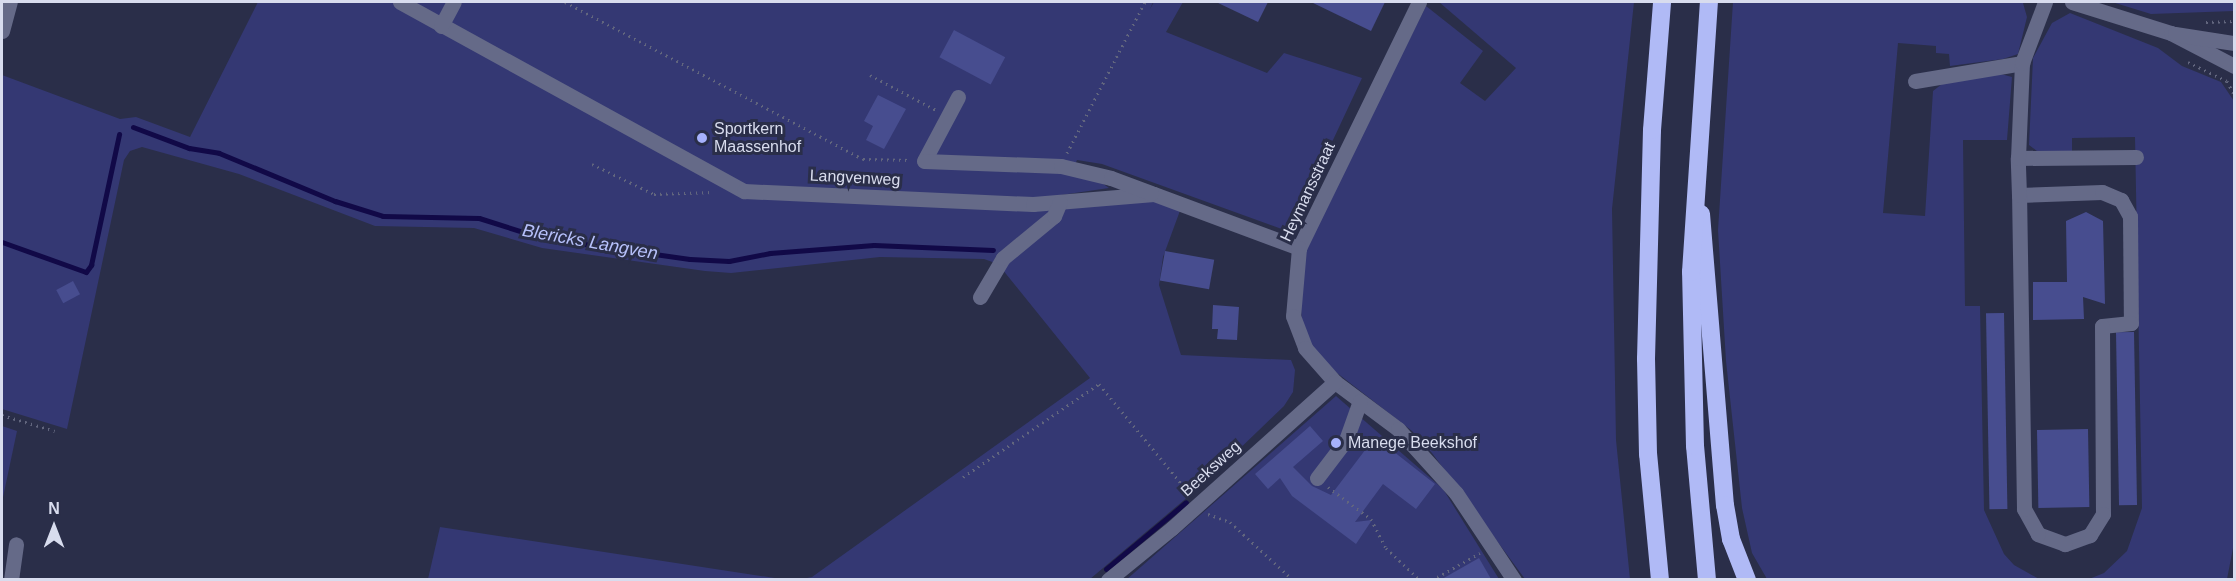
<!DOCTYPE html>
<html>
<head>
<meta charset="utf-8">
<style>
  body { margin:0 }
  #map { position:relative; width:2236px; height:581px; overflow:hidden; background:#2a2e49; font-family:Helvetica,sans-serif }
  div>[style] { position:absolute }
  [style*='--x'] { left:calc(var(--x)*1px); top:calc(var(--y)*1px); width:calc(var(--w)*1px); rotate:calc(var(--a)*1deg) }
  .green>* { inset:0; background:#343873 }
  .stream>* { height:5px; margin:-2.5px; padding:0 2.5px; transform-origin:2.5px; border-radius:2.5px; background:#110947 }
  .building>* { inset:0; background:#474d8f; transform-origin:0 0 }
  .path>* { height:3px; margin-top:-1.5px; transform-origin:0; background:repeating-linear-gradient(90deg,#62667e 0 1.5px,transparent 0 6px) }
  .minor>* { height:15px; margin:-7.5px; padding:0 7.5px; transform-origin:7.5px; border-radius:7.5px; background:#656a88 }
  .highway>* { height:18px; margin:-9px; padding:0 9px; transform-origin:9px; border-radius:9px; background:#b0baf6 }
  .dots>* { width:16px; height:16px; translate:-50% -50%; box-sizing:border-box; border:3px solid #2a2e49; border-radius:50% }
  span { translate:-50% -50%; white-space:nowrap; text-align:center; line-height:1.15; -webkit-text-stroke:6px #2a2e49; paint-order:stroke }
  .poi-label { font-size:16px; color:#d8dcee }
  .left { translate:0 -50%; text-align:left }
  .street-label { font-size:16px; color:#d8dcee }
  .water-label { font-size:18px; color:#b6c0fa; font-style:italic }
  .frame { position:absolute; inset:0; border:3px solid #d8dcee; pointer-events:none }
  .north { position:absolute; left:24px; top:497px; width:60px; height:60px; -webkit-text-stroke:4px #2a2e49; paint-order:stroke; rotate:0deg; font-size:16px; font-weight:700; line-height:24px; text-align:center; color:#d8dcee }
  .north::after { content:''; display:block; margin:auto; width:21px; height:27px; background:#d8dcee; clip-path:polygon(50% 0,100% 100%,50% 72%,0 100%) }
</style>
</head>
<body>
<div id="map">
  <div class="green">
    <div style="clip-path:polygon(258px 2px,1153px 2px,1150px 9px,1154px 2px,1183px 2px,1166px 32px,1267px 73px,1284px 53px,1362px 78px,1290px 232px,1102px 164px,1077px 160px,1072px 171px,1092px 176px,1109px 188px,1061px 195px,1142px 199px,1181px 208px,1163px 257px,1159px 285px,1181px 355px,1291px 360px,1295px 370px,1293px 392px,1284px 406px,1202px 485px,1090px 579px,797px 580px,812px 577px,1090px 378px,998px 264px,984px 259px,880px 257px,731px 273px,705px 271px,542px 248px,474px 228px,375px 226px,239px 174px,142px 147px,130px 151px,124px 160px,67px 429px,2px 409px,2px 75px,120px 119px,136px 117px,190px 137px)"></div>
    <div style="clip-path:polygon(1439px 2px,1634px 2px,1612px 209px,1616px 440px,1630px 579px,1525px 579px,1432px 453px,1412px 431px,1328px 366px,1311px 345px,1302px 325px,1299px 277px,1303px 251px,1426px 6px,1483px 51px,1460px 83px,1485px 101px,1516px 68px)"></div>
    <div style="clip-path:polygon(1733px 2px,2023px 3px,2027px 17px,2018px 54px,2003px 59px,1950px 66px,1949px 54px,1936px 53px,1936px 46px,1898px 43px,1883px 213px,1925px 216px,1933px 91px,1942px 84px,2001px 74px,2012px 77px,2007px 140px,1963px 140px,1965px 306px,1980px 306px,1984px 510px,2004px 554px,2014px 565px,2039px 579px,1767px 579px,1752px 553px,1742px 508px,1726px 361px,1718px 230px)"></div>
    <div style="clip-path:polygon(2112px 2px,2234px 2px,2234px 11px,2151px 14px)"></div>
    <div style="clip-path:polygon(2070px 13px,2158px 48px,2182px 66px,2221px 82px,2234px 101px,2234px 543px,2227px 579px,2089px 579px,2104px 573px,2127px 551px,2142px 508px,2135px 137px,2072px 138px,2072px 151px,2037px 151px,2029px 145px,2033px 58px,2052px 23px)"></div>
    <div style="clip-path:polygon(1336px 396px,1443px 489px,1499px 579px,1126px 580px)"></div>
    <div style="clip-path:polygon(2px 426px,17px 431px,2px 502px)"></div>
    <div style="clip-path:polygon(440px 527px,781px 579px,428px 579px)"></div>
  </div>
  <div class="stream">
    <div style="--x:133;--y:127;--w:60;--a:20.6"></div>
    <div style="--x:189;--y:148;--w:30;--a:9"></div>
    <div style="--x:219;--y:153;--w:126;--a:22.5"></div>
    <div style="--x:335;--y:201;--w:50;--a:17.4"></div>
    <div style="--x:383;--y:216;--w:96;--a:1.2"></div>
    <div style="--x:479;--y:218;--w:66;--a:17.6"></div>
    <div style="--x:542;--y:238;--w:149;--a:8.1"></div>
    <div style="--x:690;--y:259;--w:39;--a:3"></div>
    <div style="--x:729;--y:261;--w:42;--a:-11"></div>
    <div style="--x:770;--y:253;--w:104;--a:-4.4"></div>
    <div style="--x:874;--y:245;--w:119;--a:2.4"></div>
    <div style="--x:2;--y:242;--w:89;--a:19.7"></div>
    <div style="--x:86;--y:272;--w:9;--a:-54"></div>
    <div style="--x:91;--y:265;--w:134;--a:-77.9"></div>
    <div style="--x:1106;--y:569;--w:104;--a:-39.9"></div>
  </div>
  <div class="building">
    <div style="clip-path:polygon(1216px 2px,1268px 2px,1258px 22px)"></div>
    <div style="clip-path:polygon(1311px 2px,1385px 2px,1371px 31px)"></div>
    <div style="left:954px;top:30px;width:58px;height:31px;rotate:28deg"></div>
    <div style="clip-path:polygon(878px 95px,906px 109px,884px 149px,866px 140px,873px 126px,864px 121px)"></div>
    <div style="clip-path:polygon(2086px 212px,2103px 221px,2105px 304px,2083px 297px,2084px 319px,2033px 320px,2033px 282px,2067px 282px,2066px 221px)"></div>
    <div style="left:1165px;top:251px;width:50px;height:30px;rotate:10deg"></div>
    <div style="left:73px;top:281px;width:15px;height:19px;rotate:62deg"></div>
    <div style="clip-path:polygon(1213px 305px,1239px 307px,1237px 340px,1217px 339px,1218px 329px,1212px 329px)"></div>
    <div style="left:2004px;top:313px;width:196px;height:18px;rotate:89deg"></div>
    <div style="left:2134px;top:332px;width:173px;height:18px;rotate:89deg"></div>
    <div style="clip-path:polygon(1310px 426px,1323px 441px,1293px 467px,1312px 486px,1331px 495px,1375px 437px,1435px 484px,1416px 509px,1383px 484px,1355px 522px,1372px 520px,1356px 544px,1292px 496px,1280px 478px,1268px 489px,1255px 474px)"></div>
    <div style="left:2088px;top:429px;width:78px;height:51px;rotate:89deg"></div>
    <div style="clip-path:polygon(1479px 558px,1491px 579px,1442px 579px)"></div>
  </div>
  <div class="path">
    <div style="--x:565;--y:2;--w:337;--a:27.8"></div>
    <div style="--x:863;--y:159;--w:48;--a:1.2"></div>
    <div style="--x:2206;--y:22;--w:28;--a:-2"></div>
    <div style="--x:2188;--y:62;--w:43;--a:26"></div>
    <div style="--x:2227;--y:81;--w:15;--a:62"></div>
    <div style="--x:870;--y:75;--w:75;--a:27.9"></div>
    <div style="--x:1067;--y:153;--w:170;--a:-62.7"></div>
    <div style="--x:592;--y:164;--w:69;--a:25.8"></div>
    <div style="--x:654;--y:194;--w:58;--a:-2"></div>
    <div style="--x:2;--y:415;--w:55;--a:16.8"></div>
    <div style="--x:963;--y:477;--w:165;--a:-34.4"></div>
    <div style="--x:1099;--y:384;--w:143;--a:50.4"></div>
    <div style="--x:1328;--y:487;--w:54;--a:36.7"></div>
    <div style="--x:1371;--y:519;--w:33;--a:63"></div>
    <div style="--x:1386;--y:548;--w:47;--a:43.3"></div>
    <div style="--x:1208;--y:514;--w:23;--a:20"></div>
    <div style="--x:1230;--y:522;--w:86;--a:42.6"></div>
    <div style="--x:1432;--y:580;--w:55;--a:-29.4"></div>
  </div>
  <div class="minor">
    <div style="--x:400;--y:2;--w:393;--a:28.8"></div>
    <div style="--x:744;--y:191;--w:289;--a:2.6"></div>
    <div style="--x:1033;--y:204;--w:121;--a:-4.7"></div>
    <div style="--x:1154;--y:194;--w:155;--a:20.4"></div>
    <div style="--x:1419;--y:2;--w:274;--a:116"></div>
    <div style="--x:1299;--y:248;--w:68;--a:95"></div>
    <div style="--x:1293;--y:316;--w:34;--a:69"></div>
    <div style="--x:1305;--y:348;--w:45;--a:48.6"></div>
    <div style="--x:1335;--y:382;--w:79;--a:36.7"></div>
    <div style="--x:1398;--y:429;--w:86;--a:47.8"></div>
    <div style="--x:1456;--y:493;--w:105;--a:56.3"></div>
    <div style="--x:2072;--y:2;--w:104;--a:17.4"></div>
    <div style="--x:2171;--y:33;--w:71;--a:27.6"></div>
    <div style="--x:441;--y:26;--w:27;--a:-62"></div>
    <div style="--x:2;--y:31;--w:30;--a:-75"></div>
    <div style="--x:2175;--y:34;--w:60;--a:8.7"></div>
    <div style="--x:1915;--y:81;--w:109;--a:-9.5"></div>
    <div style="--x:958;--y:97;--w:72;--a:118"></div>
    <div style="--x:924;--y:161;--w:137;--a:2.1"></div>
    <div style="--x:1061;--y:166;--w:51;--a:13.5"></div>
    <div style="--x:1111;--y:178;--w:43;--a:20.6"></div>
    <div style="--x:2018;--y:158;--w:118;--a:-0.5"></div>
    <div style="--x:2019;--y:195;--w:83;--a:-2.1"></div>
    <div style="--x:2102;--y:192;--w:21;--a:23"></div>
    <div style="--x:2121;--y:200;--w:18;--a:61"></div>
    <div style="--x:2130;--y:216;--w:107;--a:89.5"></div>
    <div style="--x:2131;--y:323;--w:29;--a:174"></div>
    <div style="--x:2102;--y:326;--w:188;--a:89.7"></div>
    <div style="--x:2103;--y:514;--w:25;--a:122"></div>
    <div style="--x:2090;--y:535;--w:27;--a:160"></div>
    <div style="--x:2065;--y:544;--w:29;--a:-160"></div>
    <div style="--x:2038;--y:534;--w:29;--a:-119"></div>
    <div style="--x:2024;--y:509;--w:314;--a:-90.9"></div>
    <div style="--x:2019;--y:195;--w:37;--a:-92"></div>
    <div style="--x:2018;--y:158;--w:95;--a:-87.6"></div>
    <div style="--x:2022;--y:63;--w:65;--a:-69.3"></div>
    <div style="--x:980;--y:297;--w:45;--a:-59.5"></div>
    <div style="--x:1003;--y:258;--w:66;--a:-39.5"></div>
    <div style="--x:1054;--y:216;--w:15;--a:-67"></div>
    <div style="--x:1317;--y:478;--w:48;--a:-52.7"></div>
    <div style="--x:1346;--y:440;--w:41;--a:-70.3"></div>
    <div style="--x:11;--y:580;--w:36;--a:-82"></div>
    <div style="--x:1108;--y:580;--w:82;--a:-39.1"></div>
    <div style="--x:1172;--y:528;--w:219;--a:-41.9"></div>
  </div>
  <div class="highway">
    <div style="--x:1701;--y:214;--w:292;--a:85.3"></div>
    <div style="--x:1725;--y:505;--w:35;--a:80"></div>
    <div style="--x:1731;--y:539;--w:44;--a:68.7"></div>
    <div style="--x:1660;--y:580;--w:127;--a:-95.4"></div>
    <div style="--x:1648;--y:454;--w:95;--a:-91.2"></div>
    <div style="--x:1646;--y:359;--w:229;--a:-88.5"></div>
    <div style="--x:1652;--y:130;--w:128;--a:-85.5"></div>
    <div style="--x:1707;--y:580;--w:135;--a:-95.1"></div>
    <div style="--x:1695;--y:446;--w:174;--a:-91.3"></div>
    <div style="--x:1691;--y:272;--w:271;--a:-86.2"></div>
  </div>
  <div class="dots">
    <div style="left:702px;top:138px;background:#a6b1fc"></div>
    <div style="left:1336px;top:443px;background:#a6b1fc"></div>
  </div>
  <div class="poi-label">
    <span class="left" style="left:714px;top:138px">Sportkern<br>Maassenhof</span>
    <span class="left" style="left:1348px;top:443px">Manege Beekshof</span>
  </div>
  <div class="street-label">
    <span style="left:855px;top:178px;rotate:3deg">Langvenweg</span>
    <span style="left:1308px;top:192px;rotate:-65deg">Heymansstraat</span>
    <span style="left:1211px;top:469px;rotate:-42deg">Beeksweg</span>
  </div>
  <div class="water-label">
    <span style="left:590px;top:242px;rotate:10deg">Blericks Langven</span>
  </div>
  <div class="frame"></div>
  <div class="north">N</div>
</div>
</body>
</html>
